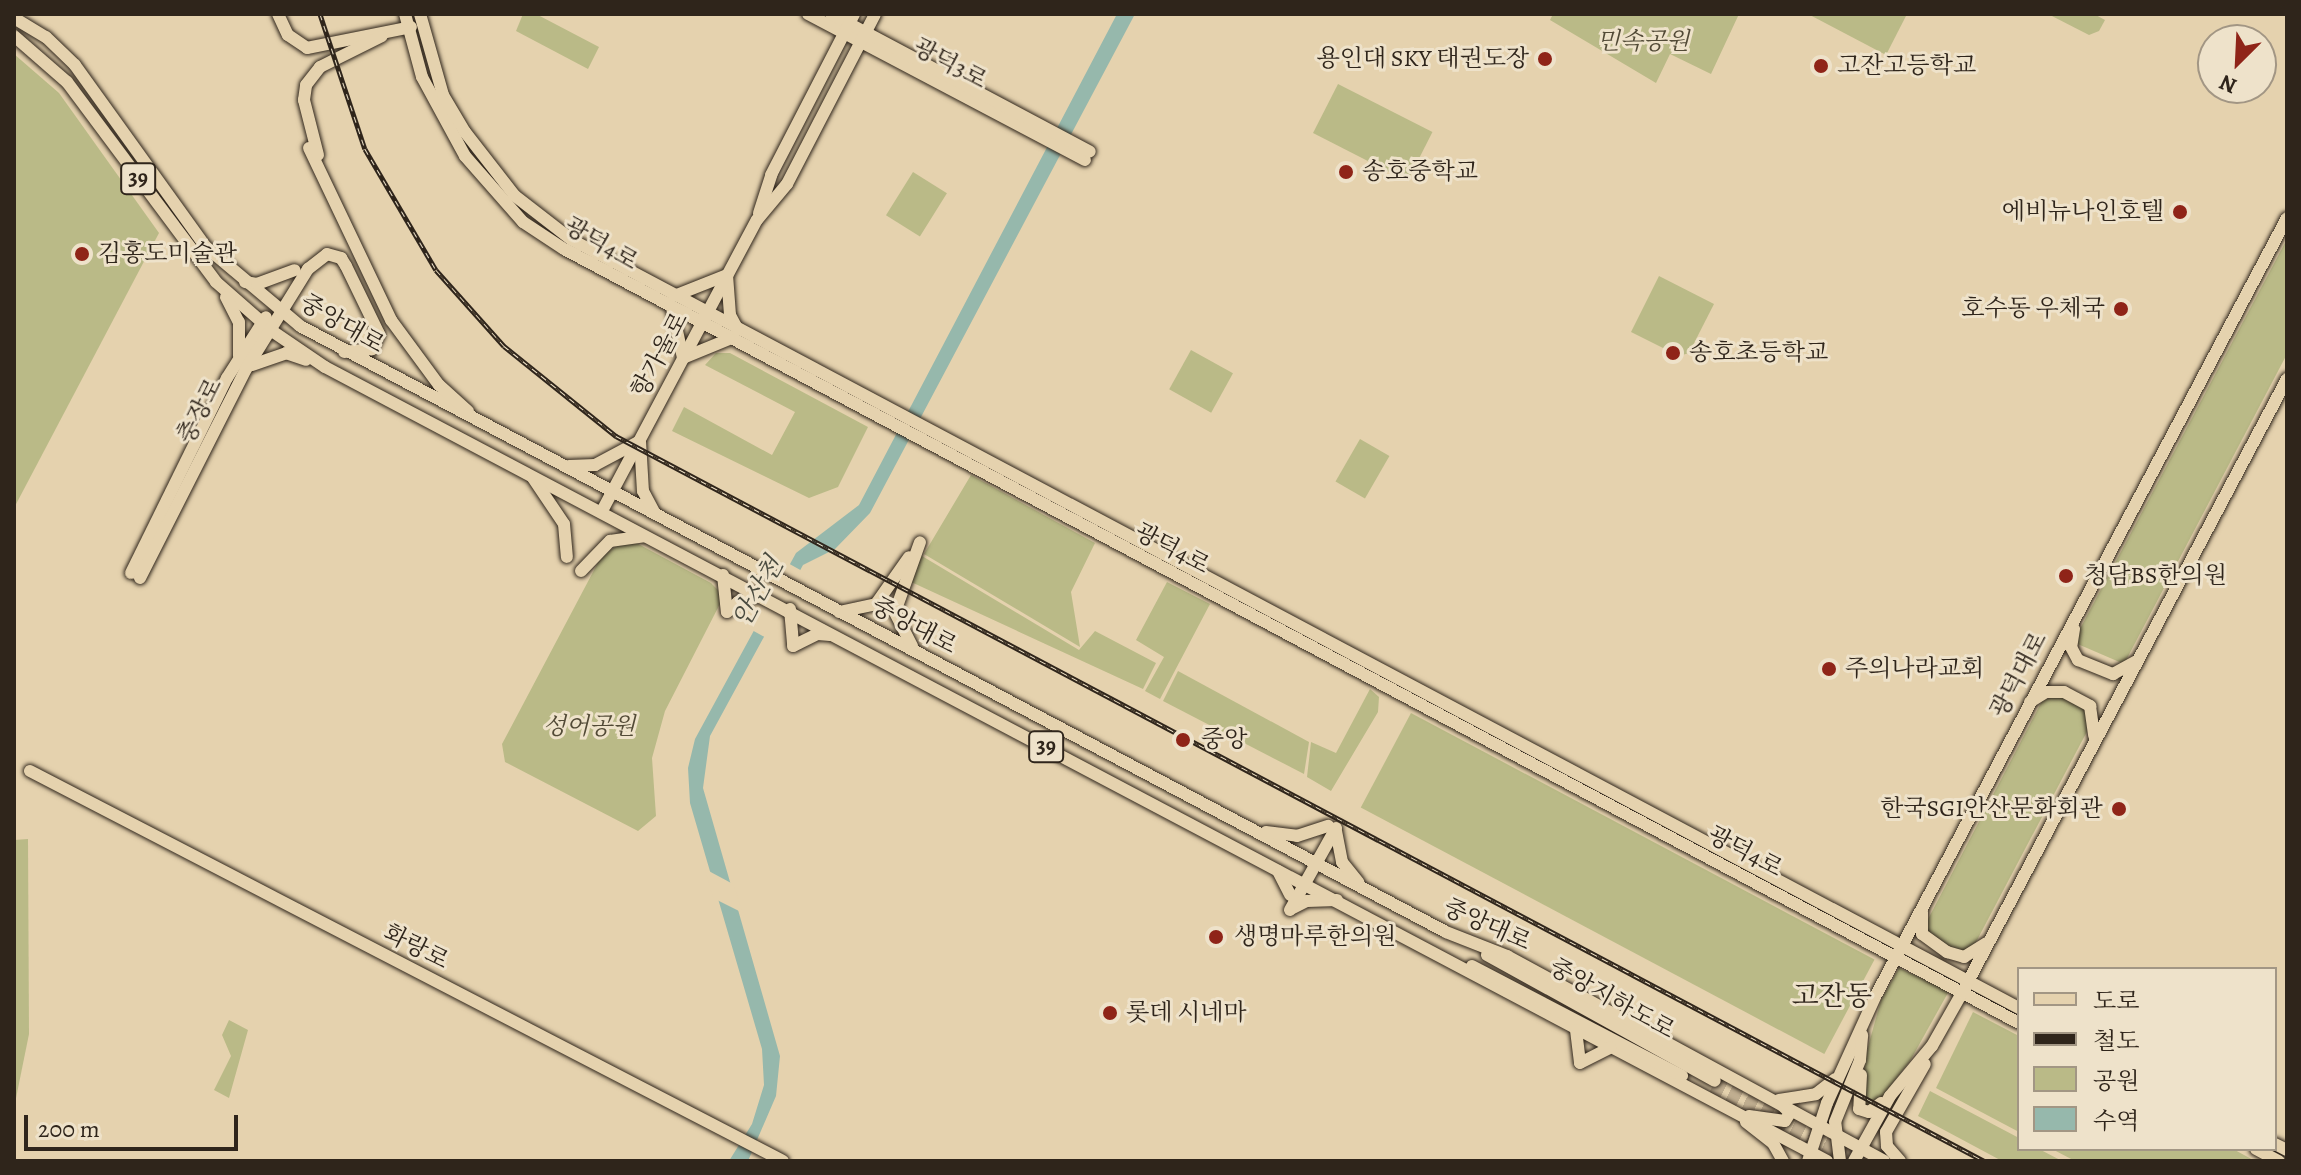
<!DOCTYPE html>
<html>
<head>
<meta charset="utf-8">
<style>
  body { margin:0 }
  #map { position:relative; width:2301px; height:1175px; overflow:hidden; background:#e5d2ae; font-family:Alegreya,"Noto Serif KR",serif }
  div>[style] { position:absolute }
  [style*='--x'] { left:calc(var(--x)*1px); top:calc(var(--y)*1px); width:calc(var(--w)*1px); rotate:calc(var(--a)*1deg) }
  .green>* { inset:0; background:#baba87; transform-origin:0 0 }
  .water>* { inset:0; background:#96b8ac }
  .pier>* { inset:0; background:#e5d2ae; transform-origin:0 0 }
  .major-tunnel>* { height:12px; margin-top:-6px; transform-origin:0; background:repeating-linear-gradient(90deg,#c1af91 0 12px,transparent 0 18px) }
  .roads { filter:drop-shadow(0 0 2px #2f251b) drop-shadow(0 0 2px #2f251b) }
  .major>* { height:12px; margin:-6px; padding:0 6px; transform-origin:6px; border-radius:6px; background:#e5d2ae }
  .rail>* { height:5px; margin-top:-2.5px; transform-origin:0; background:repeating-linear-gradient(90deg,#eee2ca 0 6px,#2f251b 0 12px); box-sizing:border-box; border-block:2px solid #2f251b }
  .dots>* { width:22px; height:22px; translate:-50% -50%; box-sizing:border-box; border:4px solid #eee2ca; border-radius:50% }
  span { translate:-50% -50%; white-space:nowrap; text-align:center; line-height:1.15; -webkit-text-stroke:6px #eee2ca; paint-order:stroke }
  .shield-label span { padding:2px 6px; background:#eee2ca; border:2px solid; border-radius:6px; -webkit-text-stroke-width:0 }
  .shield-label { font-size:22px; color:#2f251b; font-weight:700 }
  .park-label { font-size:24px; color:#524a36; font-style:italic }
  .poi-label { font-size:24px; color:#2f251b }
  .right { translate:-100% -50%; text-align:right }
  .left { translate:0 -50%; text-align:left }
  .street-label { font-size:24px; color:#2f251b }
  .water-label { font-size:26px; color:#494a3f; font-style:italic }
  .quarter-label { font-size:28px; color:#2f251b }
  .frame { position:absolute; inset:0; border:16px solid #2f251b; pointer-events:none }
  .legend { position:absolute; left:2017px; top:967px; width:260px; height:184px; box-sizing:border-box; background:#eee2ca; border:2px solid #a29684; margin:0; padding:10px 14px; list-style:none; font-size:24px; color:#2f251b }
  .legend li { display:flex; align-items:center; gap:16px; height:40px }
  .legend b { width:40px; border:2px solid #a29684 }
  .north { position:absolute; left:2197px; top:24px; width:80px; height:80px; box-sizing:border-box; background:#eee2ca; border:2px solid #a29684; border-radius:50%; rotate:204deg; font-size:22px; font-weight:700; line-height:32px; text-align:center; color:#2f251b }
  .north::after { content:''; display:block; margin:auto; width:28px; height:36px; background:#8f2418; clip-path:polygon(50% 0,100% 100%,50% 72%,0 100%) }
  .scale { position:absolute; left:24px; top:1115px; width:214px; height:36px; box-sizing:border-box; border:4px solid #2f251b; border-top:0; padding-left:10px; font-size:24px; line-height:28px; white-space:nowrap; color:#2f251b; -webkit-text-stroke:6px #eee2ca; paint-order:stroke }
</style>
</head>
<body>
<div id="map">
  <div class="green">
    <div style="clip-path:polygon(523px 14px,536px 14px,599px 47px,588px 69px,516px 31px)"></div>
    <div style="clip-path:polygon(1553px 14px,1739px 14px,1711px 74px,1670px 54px,1656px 83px,1550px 20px)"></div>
    <div style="clip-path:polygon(1808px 14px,1907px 14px,1886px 55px)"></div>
    <div style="clip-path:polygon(2048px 14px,2094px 14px,2105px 20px,2099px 31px,2089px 35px)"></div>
    <div style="clip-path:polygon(14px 54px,59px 93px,159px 233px,14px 508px)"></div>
    <div style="left:1338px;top:84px;width:106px;height:55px;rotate:27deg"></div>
    <div style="left:913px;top:172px;width:40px;height:51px;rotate:32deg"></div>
    <div style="clip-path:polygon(2287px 239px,2287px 354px,2124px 664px,2073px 642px)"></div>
    <div style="clip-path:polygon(1659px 276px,1714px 304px,1689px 353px,1679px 356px,1631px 332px)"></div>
    <div style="left:1191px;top:350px;width:48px;height:45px;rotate:29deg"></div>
    <div style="clip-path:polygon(716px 353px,730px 353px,868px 427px,838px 487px,809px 498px,672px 431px,684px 407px,772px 455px,795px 412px,705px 365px)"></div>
    <div style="left:1360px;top:439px;width:34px;height:49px;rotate:30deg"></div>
    <div style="clip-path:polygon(971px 475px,1095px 543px,1071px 592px,1080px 647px,924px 554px)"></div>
    <div style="clip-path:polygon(629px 539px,711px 583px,724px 596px,665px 711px,652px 758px,656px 816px,638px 831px,505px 762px,502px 744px,602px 555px)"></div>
    <div style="clip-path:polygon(922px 556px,1079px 650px,1095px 631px,1156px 663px,1143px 689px,909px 581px)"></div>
    <div style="clip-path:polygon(1167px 582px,1210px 604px,1160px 699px,1145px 691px,1164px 657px,1136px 640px)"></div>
    <div style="clip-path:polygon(1178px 671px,1309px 742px,1304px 774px,1163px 701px)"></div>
    <div style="clip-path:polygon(1370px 689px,1379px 697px,1378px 712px,1331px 791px,1307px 777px,1311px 742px,1336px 753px)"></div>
    <div style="clip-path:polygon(2061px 694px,2086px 707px,2091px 724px,1975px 944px,1960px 953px,1928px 937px,1925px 925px,2042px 701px)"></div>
    <div style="left:1411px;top:713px;width:525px;height:107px;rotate:28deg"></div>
    <div style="clip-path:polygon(28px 839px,29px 1034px,14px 1108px,14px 840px)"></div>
    <div style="clip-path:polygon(1899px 968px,1949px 991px,1910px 1061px,1877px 1103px,1865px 1106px,1861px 1089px,1868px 1047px,1881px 1000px)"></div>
    <div style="clip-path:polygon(1973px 1012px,2019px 1036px,2019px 1132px,1936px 1088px)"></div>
    <div style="clip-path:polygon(229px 1020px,248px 1030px,229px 1098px,214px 1090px,231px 1056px,222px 1035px)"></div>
    <div style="clip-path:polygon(1930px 1091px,2019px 1138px,2019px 1149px,2039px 1149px,2062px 1161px,2002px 1161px,1918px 1116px)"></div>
    <div style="clip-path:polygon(2052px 1149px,2233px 1149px,2255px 1161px,2075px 1161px)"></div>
  </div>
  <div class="water">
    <div style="clip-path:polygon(1117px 14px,1135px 14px,870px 513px,835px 549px,803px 565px,710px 736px,703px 788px,780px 1056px,776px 1096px,748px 1161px,729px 1161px,752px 1124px,764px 1085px,762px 1049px,690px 803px,688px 768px,695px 739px,796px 553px,859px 505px)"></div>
  </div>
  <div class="pier">
    <div style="left:786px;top:562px;width:21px;height:76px;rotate:29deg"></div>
    <div style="clip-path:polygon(705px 869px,733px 884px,743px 913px,713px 898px)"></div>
  </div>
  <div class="major-tunnel">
    <div style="--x:1715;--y:1081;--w:171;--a:27.9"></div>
    <div style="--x:1710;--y:1091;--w:150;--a:27.8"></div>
  </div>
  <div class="roads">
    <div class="major">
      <div style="--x:278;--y:14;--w:23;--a:65"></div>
      <div style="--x:288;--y:35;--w:23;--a:34"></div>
      <div style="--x:307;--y:48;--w:106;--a:-11.4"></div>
      <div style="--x:405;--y:14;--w:65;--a:74.9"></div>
      <div style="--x:422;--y:77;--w:90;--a:61.4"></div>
      <div style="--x:465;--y:156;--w:88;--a:48.7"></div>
      <div style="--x:523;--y:222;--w:49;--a:33.4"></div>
      <div style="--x:564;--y:249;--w:1648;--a:28.01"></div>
      <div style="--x:420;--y:14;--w:84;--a:74.1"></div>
      <div style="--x:443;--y:95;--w:43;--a:59.3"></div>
      <div style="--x:465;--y:132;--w:81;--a:52"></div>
      <div style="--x:515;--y:196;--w:72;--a:37.7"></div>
      <div style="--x:572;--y:240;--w:1638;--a:27.96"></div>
      <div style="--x:808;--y:14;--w:313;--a:27.8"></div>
      <div style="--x:831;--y:14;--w:293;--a:28"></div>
      <div style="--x:14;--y:18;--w:37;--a:31"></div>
      <div style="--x:46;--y:37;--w:40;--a:44"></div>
      <div style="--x:75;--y:65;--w:224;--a:54.3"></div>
      <div style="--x:206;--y:247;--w:123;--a:40"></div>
      <div style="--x:300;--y:326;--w:1296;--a:27.87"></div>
      <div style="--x:1446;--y:932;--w:66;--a:21.5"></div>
      <div style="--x:1507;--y:956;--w:429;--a:28.5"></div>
      <div style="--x:14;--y:36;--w:70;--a:41"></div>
      <div style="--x:67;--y:82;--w:249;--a:53.3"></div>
      <div style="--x:216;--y:282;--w:74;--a:41.2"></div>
      <div style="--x:272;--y:331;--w:64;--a:34.2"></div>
      <div style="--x:325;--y:367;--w:1699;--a:27.86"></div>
      <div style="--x:309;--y:148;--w:191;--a:64.5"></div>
      <div style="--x:391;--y:320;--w:81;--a:53.6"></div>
      <div style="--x:439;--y:385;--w:39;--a:42"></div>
      <div style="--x:318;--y:155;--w:57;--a:-104.3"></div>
      <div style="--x:304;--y:100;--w:15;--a:-82"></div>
      <div style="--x:306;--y:85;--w:23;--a:-52"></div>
      <div style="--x:320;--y:67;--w:69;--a:-26.6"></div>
      <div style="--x:759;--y:213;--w:40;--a:-72"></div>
      <div style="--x:771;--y:175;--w:181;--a:-62.7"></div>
      <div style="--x:727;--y:275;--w:40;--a:85.7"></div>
      <div style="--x:730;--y:315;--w:17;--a:62"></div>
      <div style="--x:245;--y:282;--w:12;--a:9"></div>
      <div style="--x:257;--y:284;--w:40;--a:-20.2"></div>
      <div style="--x:674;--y:296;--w:57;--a:-21.6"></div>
      <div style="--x:226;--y:297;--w:28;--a:63"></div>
      <div style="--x:239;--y:322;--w:34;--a:90"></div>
      <div style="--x:672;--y:308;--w:51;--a:77.6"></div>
      <div style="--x:683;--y:358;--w:50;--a:-22.4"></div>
      <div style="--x:252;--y:365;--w:36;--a:-19"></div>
      <div style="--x:286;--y:353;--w:21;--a:19"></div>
      <div style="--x:569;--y:466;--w:26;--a:-2"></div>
      <div style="--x:595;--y:465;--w:51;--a:-28.1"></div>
      <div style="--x:640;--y:441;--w:50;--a:86.6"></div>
      <div style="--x:643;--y:491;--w:26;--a:62"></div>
      <div style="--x:533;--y:478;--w:55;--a:56"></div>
      <div style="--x:564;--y:524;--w:33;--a:85"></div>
      <div style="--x:602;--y:511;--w:330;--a:-62"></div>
      <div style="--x:757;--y:220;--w:47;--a:-50.2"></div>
      <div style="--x:787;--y:184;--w:191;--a:-62.6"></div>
      <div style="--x:581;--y:571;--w:42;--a:-46"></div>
      <div style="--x:610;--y:541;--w:34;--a:-8"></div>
      <div style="--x:131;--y:573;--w:217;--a:-63.8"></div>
      <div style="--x:227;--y:378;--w:72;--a:-57.4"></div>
      <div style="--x:723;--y:575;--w:37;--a:84"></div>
      <div style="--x:140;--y:578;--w:234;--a:-63.1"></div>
      <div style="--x:246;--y:369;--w:118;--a:-58.2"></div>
      <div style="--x:308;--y:269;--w:24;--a:-38"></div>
      <div style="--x:327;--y:254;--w:15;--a:16"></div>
      <div style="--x:341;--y:258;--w:9;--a:58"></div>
      <div style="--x:346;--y:266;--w:76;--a:64.1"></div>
      <div style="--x:379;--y:334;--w:17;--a:115"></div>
      <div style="--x:372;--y:349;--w:28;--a:174"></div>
      <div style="--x:790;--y:609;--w:37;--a:85"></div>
      <div style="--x:727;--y:612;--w:15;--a:-42"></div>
      <div style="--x:738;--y:602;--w:24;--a:-17"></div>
      <div style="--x:839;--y:612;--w:38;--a:-12"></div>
      <div style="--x:876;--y:604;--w:57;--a:-54.9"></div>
      <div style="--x:2074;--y:629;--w:18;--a:99"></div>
      <div style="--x:2071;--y:647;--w:15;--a:62"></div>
      <div style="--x:2078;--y:660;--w:38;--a:22"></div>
      <div style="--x:2113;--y:674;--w:25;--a:-29"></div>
      <div style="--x:793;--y:646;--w:28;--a:-26"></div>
      <div style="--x:818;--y:634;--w:12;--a:5"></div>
      <div style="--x:912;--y:646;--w:38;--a:-117"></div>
      <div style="--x:895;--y:612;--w:74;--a:-70.3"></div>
      <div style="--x:2030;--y:702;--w:19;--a:-32"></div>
      <div style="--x:2046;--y:692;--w:18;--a:0"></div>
      <div style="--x:2064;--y:692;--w:30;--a:28"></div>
      <div style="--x:2090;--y:706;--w:30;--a:82"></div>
      <div style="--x:30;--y:771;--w:848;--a:27.38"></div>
      <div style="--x:1336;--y:831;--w:32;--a:79"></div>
      <div style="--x:1342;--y:862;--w:26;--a:51"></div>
      <div style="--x:1266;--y:832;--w:31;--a:7"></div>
      <div style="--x:1297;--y:836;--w:33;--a:-18"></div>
      <div style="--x:1278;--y:871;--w:27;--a:63"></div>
      <div style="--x:1293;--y:908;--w:16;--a:-27"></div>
      <div style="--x:1307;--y:901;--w:30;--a:-2"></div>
      <div style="--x:1290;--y:910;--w:94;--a:-60.7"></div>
      <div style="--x:1922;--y:912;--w:22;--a:90"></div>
      <div style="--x:1922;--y:934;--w:31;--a:36"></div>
      <div style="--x:1947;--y:952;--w:18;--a:16"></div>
      <div style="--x:1964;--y:957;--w:26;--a:-32"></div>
      <div style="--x:1487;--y:955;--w:260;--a:28.9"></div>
      <div style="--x:1472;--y:966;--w:237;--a:27.6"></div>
      <div style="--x:1576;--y:1030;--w:33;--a:83"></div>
      <div style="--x:1580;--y:1063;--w:34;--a:-27"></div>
      <div style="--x:1861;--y:1075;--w:34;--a:93"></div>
      <div style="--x:1859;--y:1109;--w:10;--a:17"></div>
      <div style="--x:1869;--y:1112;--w:15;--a:-37"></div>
      <div style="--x:1779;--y:1100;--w:37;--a:-9"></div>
      <div style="--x:1816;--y:1094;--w:24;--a:-38"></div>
      <div style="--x:1749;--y:1116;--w:36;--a:8"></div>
      <div style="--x:1785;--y:1121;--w:9;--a:-58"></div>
      <div style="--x:1790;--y:1113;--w:11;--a:-135"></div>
      <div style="--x:1746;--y:1122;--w:34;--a:38"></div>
      <div style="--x:1773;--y:1143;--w:21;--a:61"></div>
      <div style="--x:2275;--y:1144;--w:13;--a:27"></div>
      <div style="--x:2256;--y:1149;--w:26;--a:28"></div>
      <div style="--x:1808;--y:1161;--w:61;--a:-71.9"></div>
      <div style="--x:1827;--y:1103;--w:116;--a:-65.6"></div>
      <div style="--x:1875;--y:997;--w:881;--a:-62.13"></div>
      <div style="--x:1840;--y:1161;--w:39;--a:-97"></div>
      <div style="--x:1835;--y:1122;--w:67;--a:-68"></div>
      <div style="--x:1860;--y:1060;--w:25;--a:-85"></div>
      <div style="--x:1854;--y:1161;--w:74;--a:-61"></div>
      <div style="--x:1890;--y:1096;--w:65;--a:-50"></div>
      <div style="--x:1932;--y:1046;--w:61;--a:-60.5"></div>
      <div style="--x:1962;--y:993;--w:695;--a:-62.11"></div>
      <div style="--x:1900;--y:1161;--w:20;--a:-131"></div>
      <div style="--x:1887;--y:1146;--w:14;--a:-94"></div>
      <div style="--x:1886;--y:1132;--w:78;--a:-60.2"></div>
    </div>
  </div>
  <div class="rail">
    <div style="--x:320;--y:14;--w:142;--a:71.6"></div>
    <div style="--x:365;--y:149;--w:140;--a:59.6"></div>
    <div style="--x:436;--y:270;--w:102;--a:48.2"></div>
    <div style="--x:504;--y:346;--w:144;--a:38.8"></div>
    <div style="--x:616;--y:436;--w:1548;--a:27.92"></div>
  </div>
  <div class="dots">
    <div style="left:1545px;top:59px;background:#8f2418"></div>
    <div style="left:1821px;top:66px;background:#8f2418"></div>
    <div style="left:1346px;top:172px;background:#8f2418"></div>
    <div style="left:2180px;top:212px;background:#8f2418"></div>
    <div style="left:82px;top:254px;background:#8f2418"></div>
    <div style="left:2121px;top:309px;background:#8f2418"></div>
    <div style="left:1673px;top:353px;background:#8f2418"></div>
    <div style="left:2066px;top:576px;background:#8f2418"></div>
    <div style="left:1829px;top:669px;background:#8f2418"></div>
    <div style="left:1183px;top:740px;background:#8f2418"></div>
    <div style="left:2119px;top:809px;background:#8f2418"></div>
    <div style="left:1216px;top:937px;background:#8f2418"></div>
    <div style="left:1110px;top:1013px;background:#8f2418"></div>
  </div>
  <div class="shield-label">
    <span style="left:138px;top:179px">39</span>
    <span style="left:1046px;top:747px">39</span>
  </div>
  <div class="park-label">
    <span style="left:1643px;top:42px">민속공원</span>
    <span style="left:589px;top:727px">성어공원</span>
  </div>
  <div class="poi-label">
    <span class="right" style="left:1529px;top:59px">용인대 SKY 태권도장</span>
    <span class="left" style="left:1837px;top:66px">고잔고등학교</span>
    <span class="left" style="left:1362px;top:172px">송호중학교</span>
    <span class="right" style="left:2164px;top:212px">에비뉴나인호텔</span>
    <span class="left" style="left:98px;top:254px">김홍도미술관</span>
    <span class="right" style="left:2105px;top:309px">호수동 우체국</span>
    <span class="left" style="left:1689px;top:353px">송호초등학교</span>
    <span class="left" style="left:2084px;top:576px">청담BS한의원</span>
    <span class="left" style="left:1845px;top:669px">주의나라교회</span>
    <span class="left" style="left:1201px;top:740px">중앙</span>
    <span class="right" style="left:2103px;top:809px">한국SGI안산문화회관</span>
    <span class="left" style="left:1234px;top:937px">생명마루한의원</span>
    <span class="left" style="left:1126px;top:1013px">롯데 시네마</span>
  </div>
  <div class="street-label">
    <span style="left:950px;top:64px;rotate:28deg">광덕3로</span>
    <span style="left:601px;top:244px;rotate:30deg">광덕4로</span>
    <span style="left:342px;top:324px;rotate:30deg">중앙대로</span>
    <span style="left:660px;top:355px;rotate:-62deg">항가울로</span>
    <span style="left:200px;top:411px;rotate:-63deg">충장로</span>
    <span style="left:1172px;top:549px;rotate:28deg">광덕4로</span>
    <span style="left:914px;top:626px;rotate:28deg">중앙대로</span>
    <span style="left:2019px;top:675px;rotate:-62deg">광덕대로</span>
    <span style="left:1745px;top:852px;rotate:28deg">광덕4로</span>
    <span style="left:1487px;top:925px;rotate:24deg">중앙대로</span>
    <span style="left:416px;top:947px;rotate:27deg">화랑로</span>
    <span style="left:1612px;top:999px;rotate:29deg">중앙지하도로</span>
  </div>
  <div class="water-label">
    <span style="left:758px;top:592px;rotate:-61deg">안산천</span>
  </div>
  <div class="quarter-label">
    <span style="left:1832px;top:996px">고잔동</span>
  </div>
  <div class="frame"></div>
  <ul class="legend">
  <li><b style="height:10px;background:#e5d2ae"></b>도로</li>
  <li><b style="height:10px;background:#2f251b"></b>철도</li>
  <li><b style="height:22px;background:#baba87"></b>공원</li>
  <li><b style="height:22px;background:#96b8ac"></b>수역</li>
  </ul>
  <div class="north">N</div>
  <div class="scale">200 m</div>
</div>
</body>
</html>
